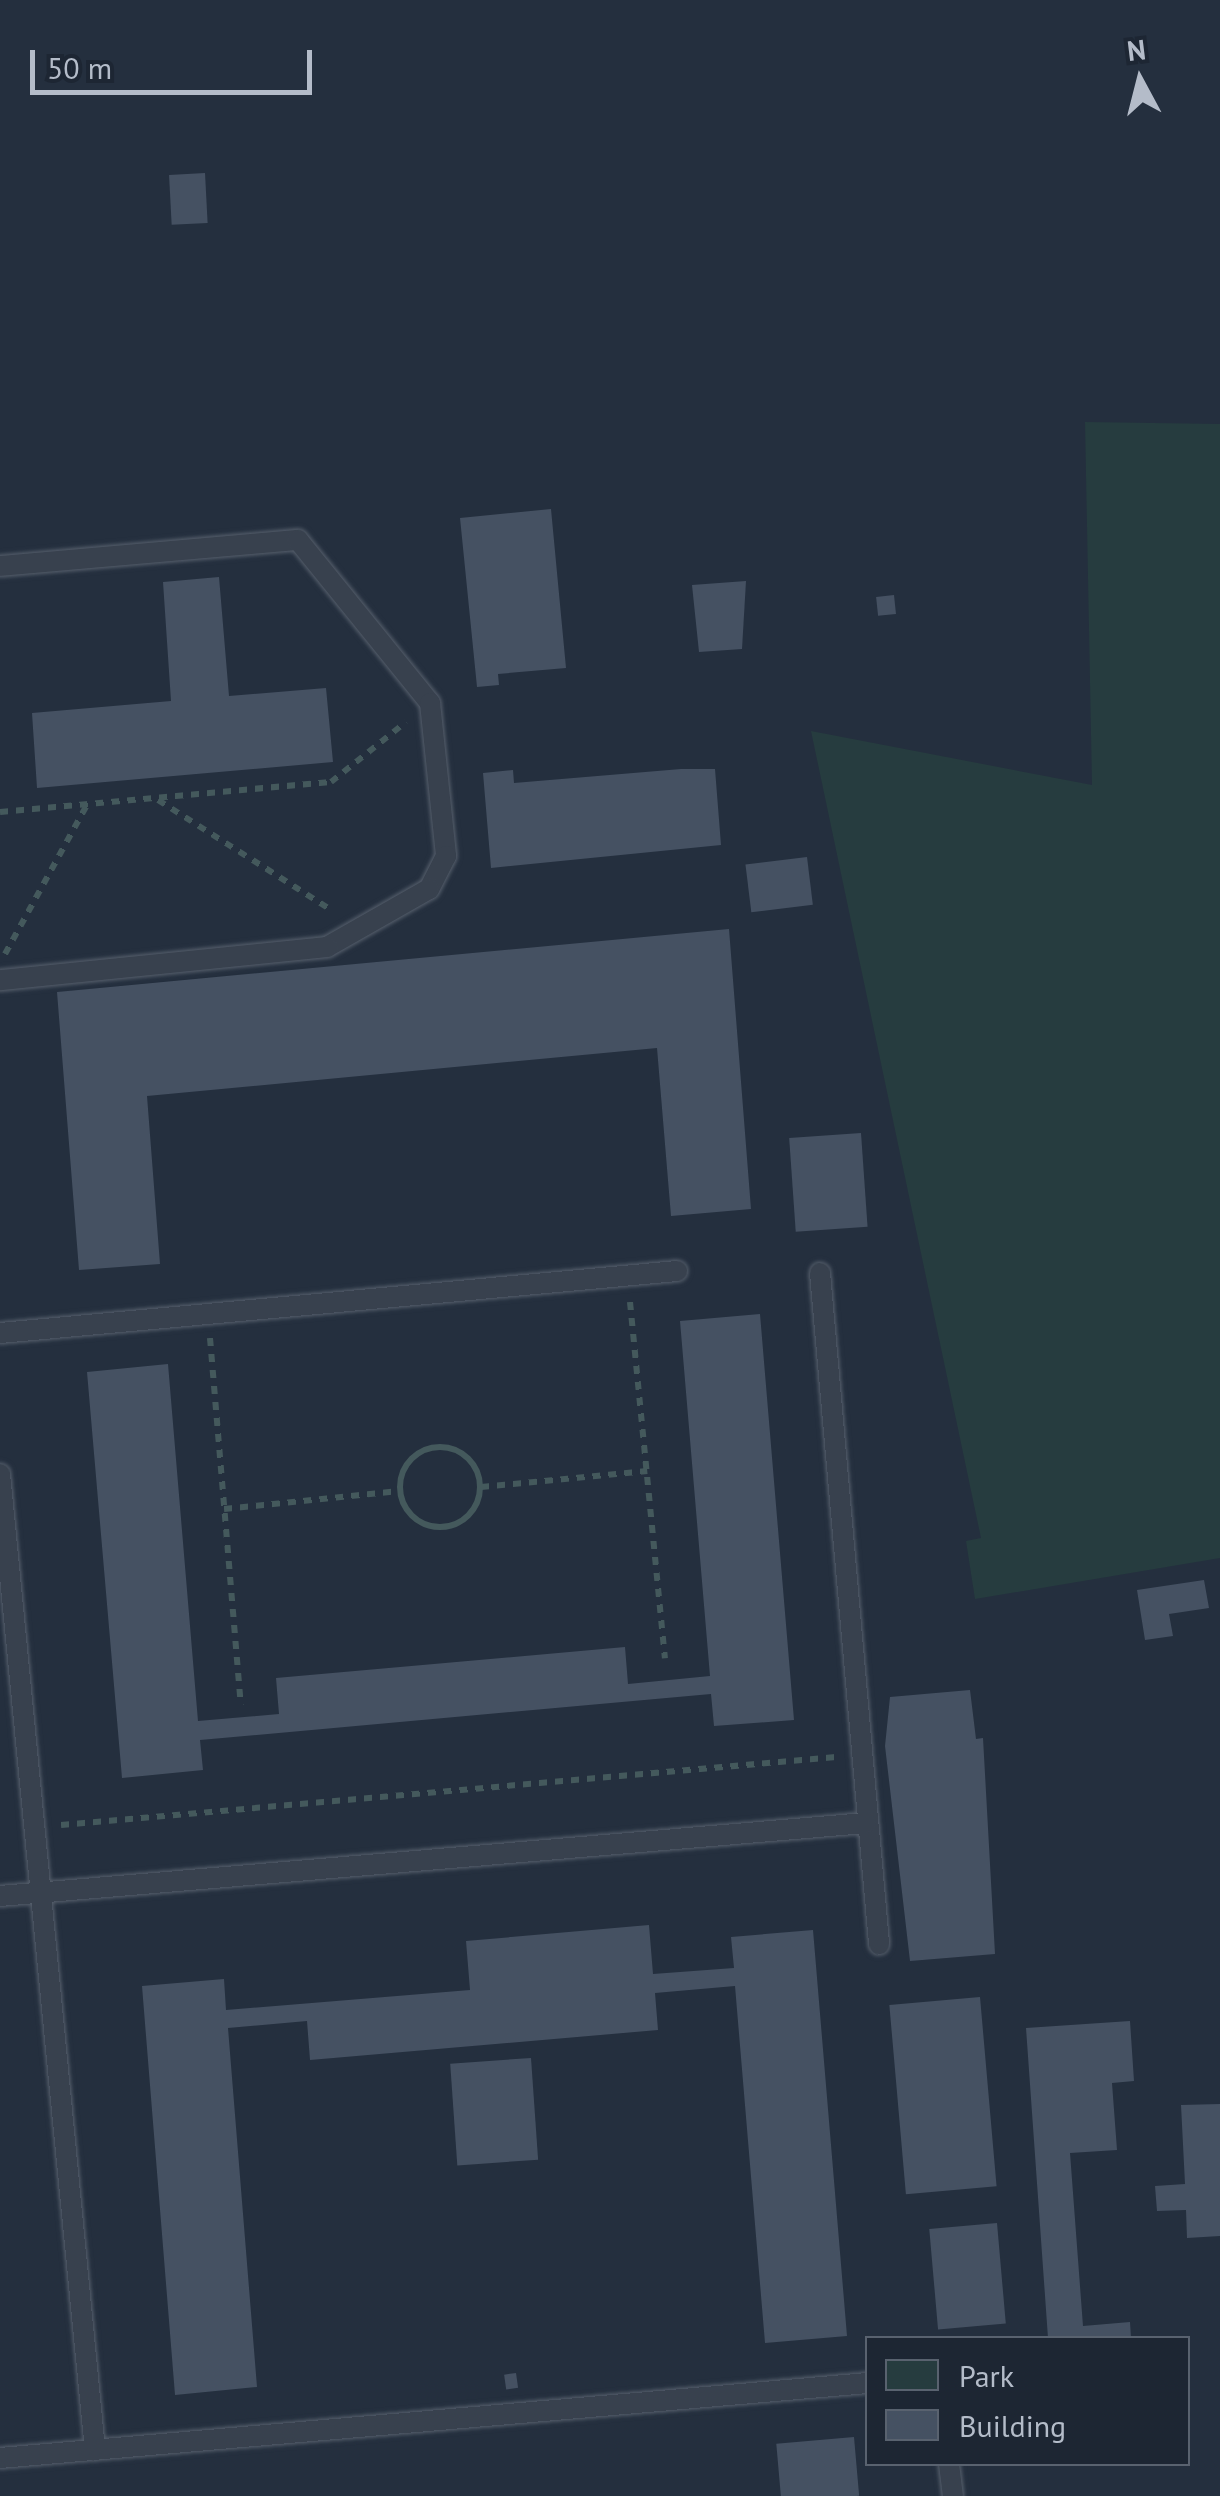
<!DOCTYPE html>
<html>
<head>
<meta charset="utf-8">
<style>
  body { margin:0 }
  #map { position:relative; width:1220px; height:2496px; overflow:hidden; background:#242f3e; font-family:"PT Sans",sans-serif }
  div>[style] { position:absolute }
  [style*='--x'] { left:calc(var(--x)*1px); top:calc(var(--y)*1px); width:calc(var(--w)*1px); rotate:calc(var(--a)*1deg) }
  .green>* { inset:0; background:#263c3f }
  .building>* { inset:0; background:#455162; transform-origin:0 0 }
  .path>* { height:6px; margin-top:-3px; transform-origin:0; background:repeating-linear-gradient(90deg,#44595c 0 8px,transparent 0 16px) }
  .path>.ring { margin:-3px; padding:0; box-sizing:content-box; background:none; border:6px solid #44595c; border-radius:50% }
  .roads { filter:drop-shadow(0 0 2px #565f6c) drop-shadow(0 0 2px #565f6c) }
  .lane>* { height:20px; margin:-10px; padding:0 10px; transform-origin:10px; border-radius:10px; background:#38414e }
  span { translate:-50% -50%; white-space:nowrap; text-align:center; line-height:1.15; -webkit-text-stroke:10px #1d2633; paint-order:stroke }
  .legend { position:absolute; left:865px; top:2336px; width:325px; height:130px; box-sizing:border-box; background:#1d2633; border:2px solid #59626f; margin:0; padding:12px 18px; list-style:none; font-size:30px; color:#b4bcc9 }
  .legend li { display:flex; align-items:center; gap:20px; height:50px }
  .legend b { width:50px; border:2px solid #59626f }
  .north { position:absolute; left:1090px; top:30px; width:100px; height:100px; -webkit-text-stroke:8px #1d2633; paint-order:stroke; rotate:353deg; font-size:28px; font-weight:700; line-height:40px; text-align:center; color:#b4bcc9 }
  .north::after { content:''; display:block; margin:auto; width:35px; height:45px; background:#b4bcc9; clip-path:polygon(50% 0,100% 100%,50% 72%,0 100%) }
  .scale { position:absolute; left:30px; top:50px; width:282px; height:45px; box-sizing:border-box; border:5px solid #b4bcc9; border-top:0; padding-left:12px; font-size:30px; line-height:35px; white-space:nowrap; color:#b4bcc9; -webkit-text-stroke:8px #1d2633; paint-order:stroke }
</style>
</head>
<body>
<div id="map">
  <div class="green">
    <div style="clip-path:polygon(1085px 422px,1220px 424px,1220px 1558px,975px 1599px,966px 1541px,981px 1538px,811px 731px,1092px 785px)"></div>
  </div>
  <div class="building">
    <div style="left:205px;top:173px;width:50px;height:36px;rotate:87deg"></div>
    <div style="clip-path:polygon(551px 509px,566px 668px,498px 674px,499px 685px,477px 687px,460px 518px)"></div>
    <div style="clip-path:polygon(219px 577px,229px 696px,326px 688px,333px 762px,37px 788px,32px 713px,171px 701px,163px 582px)"></div>
    <div style="clip-path:polygon(746px 581px,742px 649px,699px 652px,692px 585px)"></div>
    <div style="left:894px;top:595px;width:19px;height:18px;rotate:84deg"></div>
    <div style="clip-path:polygon(681px 769px,715px 769px,721px 845px,491px 868px,483px 773px,513px 770px,514px 783px)"></div>
    <div style="left:807px;top:857px;width:48px;height:62px;rotate:83deg"></div>
    <div style="clip-path:polygon(729px 929px,751px 1209px,671px 1216px,657px 1048px,147px 1096px,160px 1264px,79px 1270px,57px 992px)"></div>
    <div style="left:861px;top:1133px;width:94px;height:72px;rotate:86deg"></div>
    <div style="clip-path:polygon(760px 1314px,794px 1720px,714px 1726px,711px 1694px,200px 1740px,203px 1770px,122px 1778px,87px 1372px,168px 1364px,198px 1721px,279px 1714px,276px 1678px,625px 1647px,628px 1684px,710px 1676px,680px 1321px)"></div>
    <div style="clip-path:polygon(1204px 1580px,1209px 1608px,1169px 1614px,1173px 1636px,1145px 1640px,1137px 1590px)"></div>
    <div style="clip-path:polygon(970px 1690px,976px 1739px,983px 1738px,995px 1954px,910px 1961px,885px 1746px,890px 1697px)"></div>
    <div style="clip-path:polygon(649px 1925px,653px 1974px,734px 1968px,731px 1937px,813px 1930px,847px 2336px,765px 2343px,735px 1986px,655px 1993px,658px 2030px,310px 2060px,307px 2021px,228px 2028px,257px 2387px,175px 2395px,142px 1986px,224px 1979px,226px 2010px,470px 1990px,466px 1941px)"></div>
    <div style="left:980px;top:1997px;width:190px;height:91px;rotate:85deg"></div>
    <div style="clip-path:polygon(1130px 2021px,1134px 2081px,1112px 2083px,1117px 2150px,1070px 2153px,1083px 2326px,1130px 2322px,1131px 2338px,1048px 2338px,1026px 2028px)"></div>
    <div style="left:531px;top:2058px;width:102px;height:81px;rotate:86deg"></div>
    <div style="clip-path:polygon(1220px 2104px,1220px 2236px,1187px 2238px,1186px 2210px,1157px 2211px,1155px 2186px,1185px 2184px,1181px 2105px)"></div>
    <div style="left:997px;top:2223px;width:101px;height:68px;rotate:85deg"></div>
    <div style="left:516px;top:2373px;width:15px;height:12px;rotate:82deg"></div>
    <div style="left:854px;top:2437px;width:59px;height:78px;rotate:85deg"></div>
  </div>
  <div class="path">
    <div style="--x:158;--y:800;--w:207;--a:32.4"></div>
    <div style="--x:0;--y:812;--w:332;--a:-5.2"></div>
    <div style="--x:331;--y:782;--w:96;--a:-38.7"></div>
    <div style="--x:5;--y:954;--w:170;--a:-61.2"></div>
    <div style="--x:630;--y:1302;--w:358;--a:84.4"></div>
    <div style="--x:210;--y:1338;--w:368;--a:85.2"></div>
    <div class="ring" style="left:400px;top:1447px;width:74px;height:74px"></div>
    <div style="--x:481;--y:1487;--w:167;--a:-5.5"></div>
    <div style="--x:224;--y:1509;--w:176;--a:-5.9"></div>
    <div style="--x:61;--y:1825;--w:778;--a:-5.01"></div>
  </div>
  <div class="roads">
    <div class="lane">
      <div style="--x:0;--y:566;--w:299;--a:-5"></div>
      <div style="--x:298;--y:540;--w:210;--a:51"></div>
      <div style="--x:430;--y:703;--w:154;--a:84"></div>
      <div style="--x:446;--y:856;--w:37;--a:117"></div>
      <div style="--x:429;--y:889;--w:117;--a:150.4"></div>
      <div style="--x:327;--y:947;--w:329;--a:174.2"></div>
      <div style="--x:820;--y:1273;--w:674;--a:84.97"></div>
      <div style="--x:0;--y:1333;--w:680;--a:-5.23"></div>
      <div style="--x:0;--y:1474;--w:981;--a:84.44"></div>
      <div style="--x:0;--y:1896;--w:869;--a:-4.82"></div>
      <div style="--x:0;--y:2458;--w:871;--a:-4.94"></div>
      <div style="--x:949;--y:2464;--w:32;--a:83"></div>
    </div>
  </div>
  <ul class="legend">
  <li><b style="height:28px;background:#263c3f"></b>Park</li>
  <li><b style="height:28px;background:#455162"></b>Building</li>
  </ul>
  <div class="north">N</div>
  <div class="scale">50 m</div>
</div>
</body>
</html>
